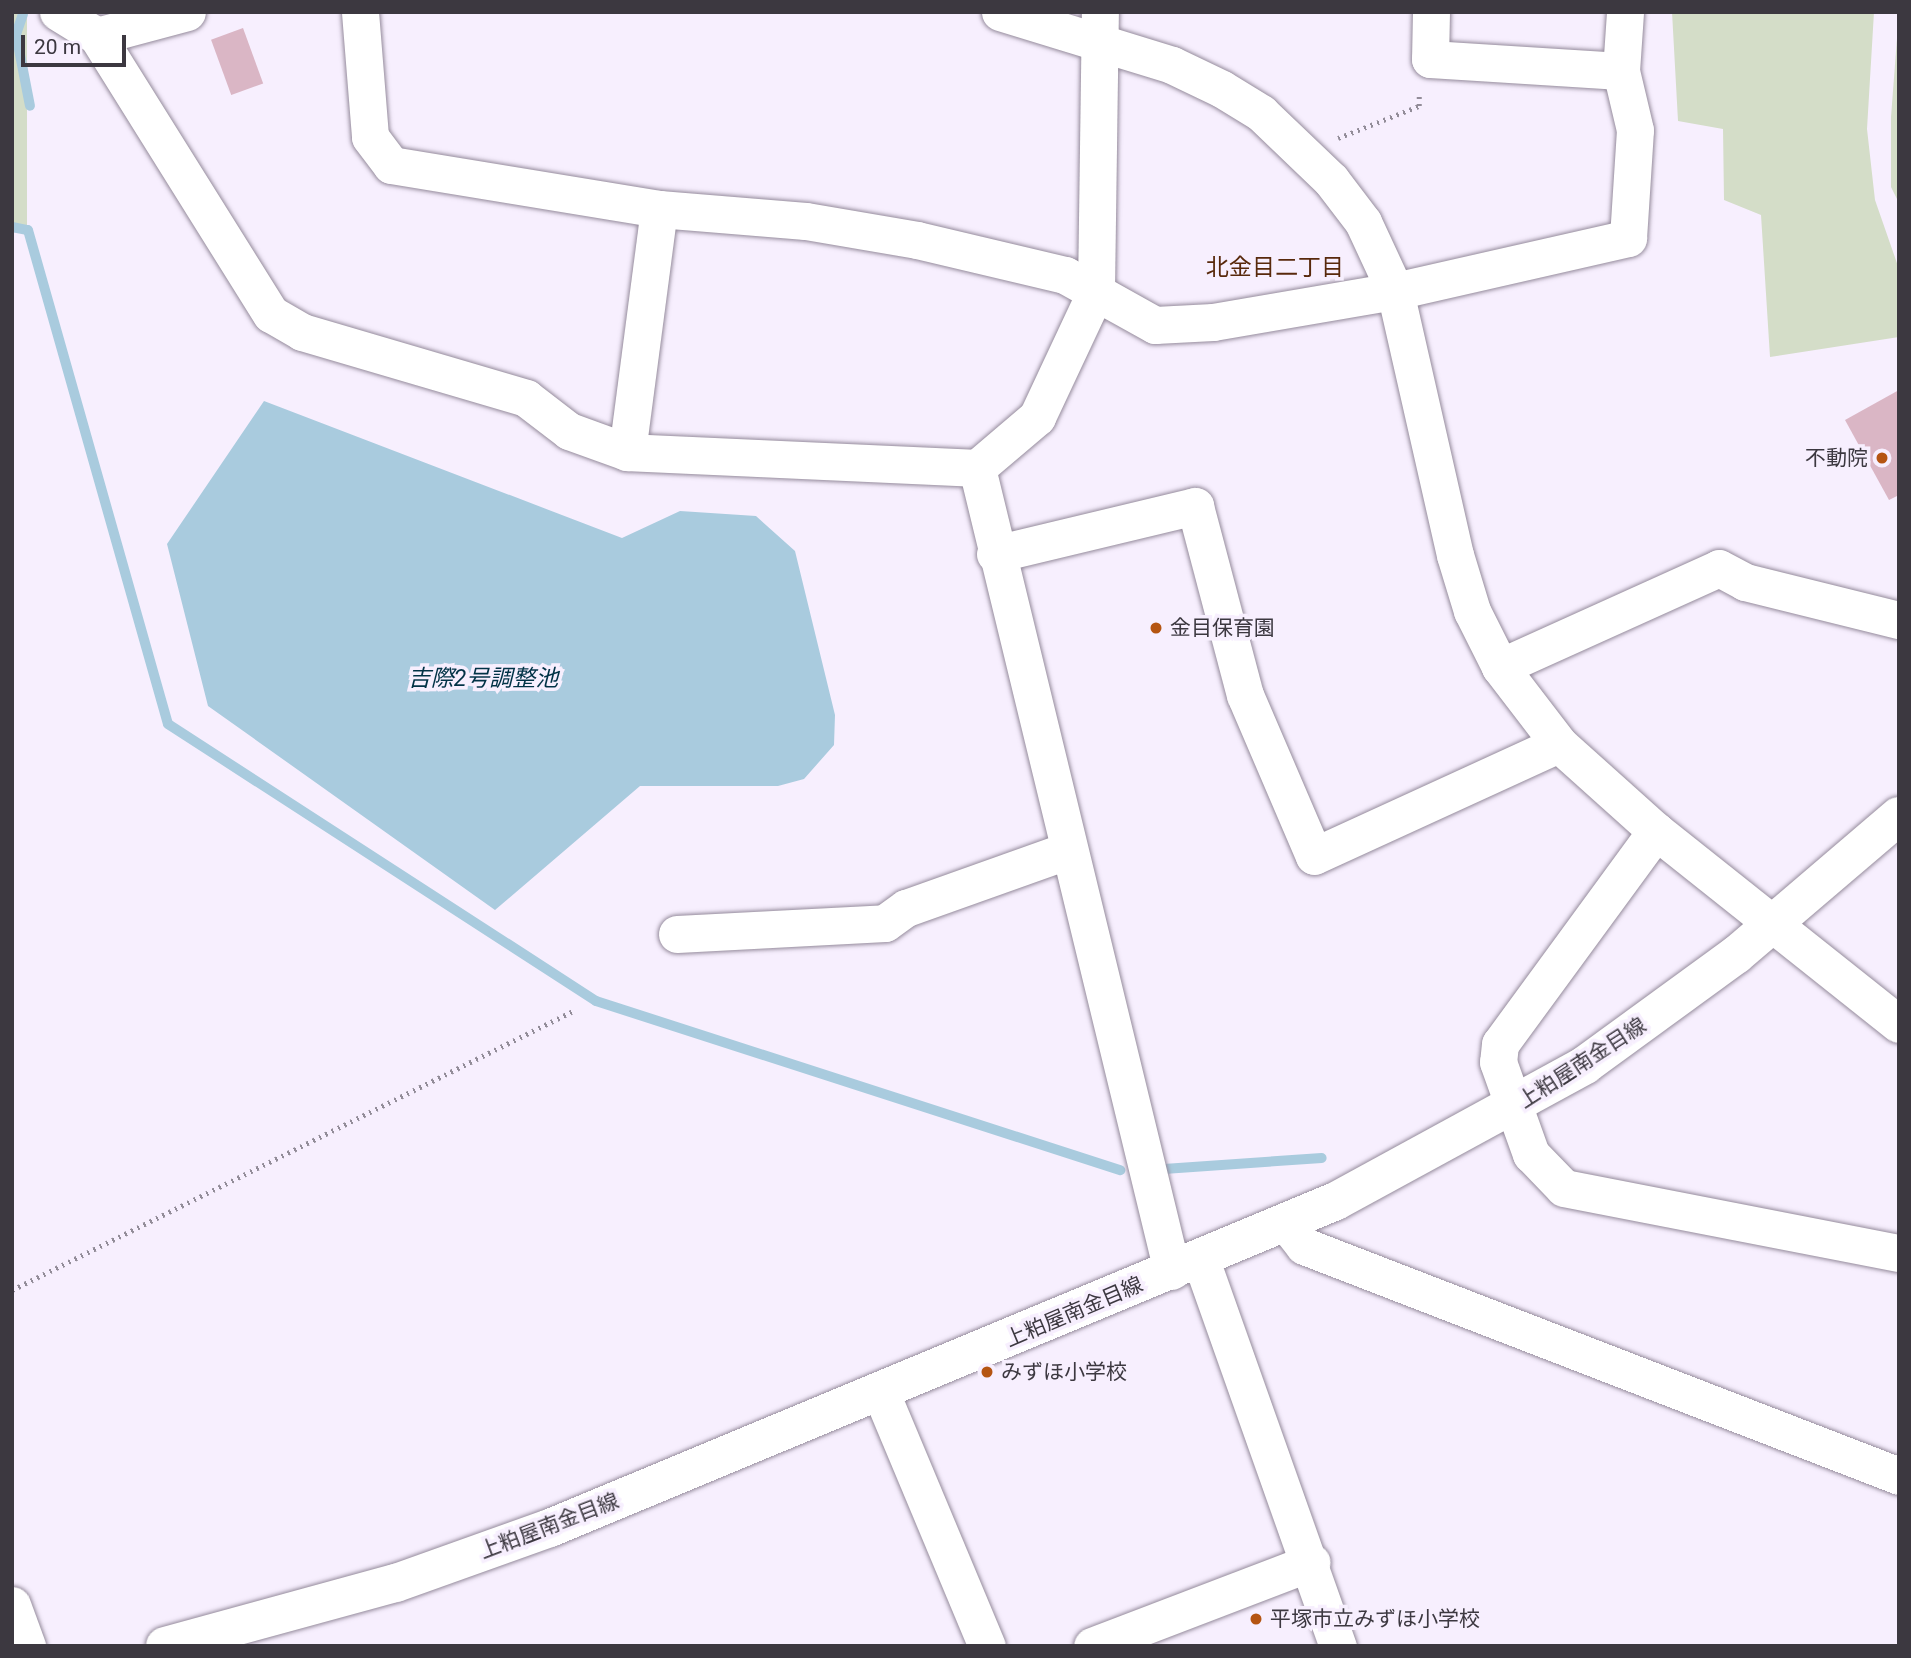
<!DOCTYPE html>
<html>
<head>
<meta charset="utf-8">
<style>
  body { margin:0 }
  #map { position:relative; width:1911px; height:1658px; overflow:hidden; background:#f7effe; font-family:Roboto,"Noto Sans JP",sans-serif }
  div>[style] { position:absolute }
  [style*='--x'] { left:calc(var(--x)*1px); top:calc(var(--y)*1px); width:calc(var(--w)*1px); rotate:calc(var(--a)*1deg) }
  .green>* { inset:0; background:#d4ddc8; transform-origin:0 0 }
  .water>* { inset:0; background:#a9cbde }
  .stream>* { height:10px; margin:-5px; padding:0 5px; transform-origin:5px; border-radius:5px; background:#a9cbde }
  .building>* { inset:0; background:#dab6c5; transform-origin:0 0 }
  .path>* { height:4.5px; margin-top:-2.25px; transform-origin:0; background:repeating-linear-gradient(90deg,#928c98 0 2px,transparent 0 7px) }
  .roads { filter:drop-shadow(0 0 2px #958b9c) drop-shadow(0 0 2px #958b9c) }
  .minor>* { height:37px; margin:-18.5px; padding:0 18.5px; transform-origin:18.5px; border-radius:18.5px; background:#fff }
  .major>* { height:38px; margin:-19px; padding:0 19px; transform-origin:19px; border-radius:19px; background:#fff }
  .dots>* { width:19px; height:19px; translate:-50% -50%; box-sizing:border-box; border:4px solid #f7effe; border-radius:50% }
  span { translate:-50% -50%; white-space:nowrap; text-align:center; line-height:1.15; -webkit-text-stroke:7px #f7effe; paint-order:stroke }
  .poi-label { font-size:21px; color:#3c3840 }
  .right { translate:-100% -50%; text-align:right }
  .left { translate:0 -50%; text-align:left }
  .street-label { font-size:21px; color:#3c3840 }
  .neighbourhood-label { font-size:23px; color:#58290c }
  .water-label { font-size:23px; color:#013246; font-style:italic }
  .frame { position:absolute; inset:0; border:14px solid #3c3840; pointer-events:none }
  .scale { position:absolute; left:21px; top:35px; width:105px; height:32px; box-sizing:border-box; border:4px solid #3c3840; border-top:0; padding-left:9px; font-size:21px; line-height:24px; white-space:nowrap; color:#3c3840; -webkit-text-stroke:5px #f7effe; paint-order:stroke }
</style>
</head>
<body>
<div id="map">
  <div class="green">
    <div style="left:12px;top:12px;width:15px;height:219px"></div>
    <div style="clip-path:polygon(1672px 12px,1874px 12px,1867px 129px,1875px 200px,1899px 269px,1899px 337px,1770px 357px,1761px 215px,1724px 200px,1723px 129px,1678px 121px)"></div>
    <div style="clip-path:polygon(1899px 12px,1899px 203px,1891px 187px,1891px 117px)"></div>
  </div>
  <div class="water">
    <div style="clip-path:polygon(264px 401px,622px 538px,680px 511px,756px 516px,795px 551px,835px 715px,834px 745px,804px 779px,778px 786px,640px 786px,495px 910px,208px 706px,167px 544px)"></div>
  </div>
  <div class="stream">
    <div style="--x:23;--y:14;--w:21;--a:109"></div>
    <div style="--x:16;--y:34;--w:73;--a:79"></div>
    <div style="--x:12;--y:227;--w:16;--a:11"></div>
    <div style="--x:28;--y:230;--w:513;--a:74.18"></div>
    <div style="--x:168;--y:724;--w:510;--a:32.91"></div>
    <div style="--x:596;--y:1001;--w:551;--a:17.88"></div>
    <div style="--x:1164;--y:1169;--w:158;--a:-4"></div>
  </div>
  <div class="building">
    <div style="left:243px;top:28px;width:59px;height:34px;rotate:70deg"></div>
    <div style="clip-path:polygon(1899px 390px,1899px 495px,1889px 500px,1845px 420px)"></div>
  </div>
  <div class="path">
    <div style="--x:1338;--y:138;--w:87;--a:-21.6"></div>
    <div style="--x:1419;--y:106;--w:13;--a:-90"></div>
    <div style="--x:12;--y:1290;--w:627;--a:-26.44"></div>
  </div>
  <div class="roads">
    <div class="minor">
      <div style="--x:58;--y:12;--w:46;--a:31.6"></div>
      <div style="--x:97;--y:36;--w:328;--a:58"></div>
      <div style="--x:271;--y:314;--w:36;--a:30"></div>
      <div style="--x:302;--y:332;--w:234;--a:16.4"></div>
      <div style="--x:526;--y:398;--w:54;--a:37.5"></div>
      <div style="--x:569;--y:431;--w:62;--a:19.9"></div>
      <div style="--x:627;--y:452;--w:350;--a:2.6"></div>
      <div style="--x:977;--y:468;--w:79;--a:-40.4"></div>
      <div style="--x:1037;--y:417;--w:139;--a:-64.9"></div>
      <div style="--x:1096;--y:291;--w:279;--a:-89.2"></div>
      <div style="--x:360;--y:12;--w:125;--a:85.4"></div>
      <div style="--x:370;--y:137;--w:35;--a:53"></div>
      <div style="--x:391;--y:165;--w:272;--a:9.3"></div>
      <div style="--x:659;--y:209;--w:147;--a:4.7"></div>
      <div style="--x:806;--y:221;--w:113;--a:9.7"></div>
      <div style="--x:917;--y:240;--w:152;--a:13.3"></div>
      <div style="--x:1065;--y:275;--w:103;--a:29.1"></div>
      <div style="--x:1155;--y:325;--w:58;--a:-3"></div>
      <div style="--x:1213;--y:322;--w:185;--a:-9.7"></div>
      <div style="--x:1395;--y:291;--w:239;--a:-12.8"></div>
      <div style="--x:1628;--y:238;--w:108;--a:-86.3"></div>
      <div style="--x:1635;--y:130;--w:61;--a:-103.3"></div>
      <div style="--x:1621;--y:71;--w:59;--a:-86.1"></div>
      <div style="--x:1000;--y:12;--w:180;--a:17.1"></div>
      <div style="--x:1172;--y:65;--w:55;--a:25.6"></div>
      <div style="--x:1222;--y:89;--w:46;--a:31.6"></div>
      <div style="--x:1261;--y:113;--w:97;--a:43.7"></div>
      <div style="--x:1331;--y:180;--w:53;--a:52.7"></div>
      <div style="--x:1363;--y:222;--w:76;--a:65.1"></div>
      <div style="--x:1395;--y:291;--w:271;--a:77.2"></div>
      <div style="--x:1455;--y:555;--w:59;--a:73.1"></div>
      <div style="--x:1472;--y:611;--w:63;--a:63.4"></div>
      <div style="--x:1500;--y:667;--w:97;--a:52.5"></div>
      <div style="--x:1559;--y:744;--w:130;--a:41.9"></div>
      <div style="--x:1656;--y:831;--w:310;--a:38.5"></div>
      <div style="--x:1431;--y:12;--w:47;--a:91.2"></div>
      <div style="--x:1430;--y:59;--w:191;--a:3.6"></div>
      <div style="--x:97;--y:36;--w:93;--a:-14.9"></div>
      <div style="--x:627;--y:452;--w:245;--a:-82.5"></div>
      <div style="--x:977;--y:468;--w:826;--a:76.35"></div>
      <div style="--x:995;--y:554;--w:206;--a:-13.5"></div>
      <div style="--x:1195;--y:506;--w:196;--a:75.2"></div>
      <div style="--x:1245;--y:695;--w:175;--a:66.8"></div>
      <div style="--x:1314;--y:856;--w:269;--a:-24.6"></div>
      <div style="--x:1500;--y:667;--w:240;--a:-24.3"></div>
      <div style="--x:1719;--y:568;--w:30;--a:28"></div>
      <div style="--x:1745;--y:582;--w:158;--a:13.9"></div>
      <div style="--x:1656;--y:831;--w:264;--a:126.2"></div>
      <div style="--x:1500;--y:1044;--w:18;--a:96"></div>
      <div style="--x:1498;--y:1062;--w:98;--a:70.3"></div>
      <div style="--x:1531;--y:1154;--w:47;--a:45.9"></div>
      <div style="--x:1564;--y:1188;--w:341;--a:11"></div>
      <div style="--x:677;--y:934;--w:208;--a:-3"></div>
      <div style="--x:885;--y:923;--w:26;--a:-36"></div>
      <div style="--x:906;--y:908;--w:170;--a:-19.6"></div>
      <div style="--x:1286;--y:1223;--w:29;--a:52"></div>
      <div style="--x:1304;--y:1246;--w:638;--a:21.13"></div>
      <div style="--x:1201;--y:1260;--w:410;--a:70.5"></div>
      <div style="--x:881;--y:1393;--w:274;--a:67.3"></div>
      <div style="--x:12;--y:1605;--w:44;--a:69.9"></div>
      <div style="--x:1092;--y:1646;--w:235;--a:-20.9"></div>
    </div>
    <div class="major">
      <div style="--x:165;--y:1646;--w:239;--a:-15.3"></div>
      <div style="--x:396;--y:1583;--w:164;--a:-19.7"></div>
      <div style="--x:550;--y:1528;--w:851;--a:-22.59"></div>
      <div style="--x:1336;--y:1201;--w:284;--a:-28.6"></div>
      <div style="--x:1585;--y:1065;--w:187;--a:-36.1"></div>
      <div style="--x:1736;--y:955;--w:214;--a:-40.5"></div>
    </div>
  </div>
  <div class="dots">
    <div style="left:1882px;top:458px;background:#b55512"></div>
    <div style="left:1156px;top:628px;background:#b55512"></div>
    <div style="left:987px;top:1372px;background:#b55512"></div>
    <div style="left:1256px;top:1619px;background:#b55512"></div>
  </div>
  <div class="poi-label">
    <span class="right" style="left:1868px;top:458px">不動院</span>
    <span class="left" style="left:1170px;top:628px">金目保育園</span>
    <span class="left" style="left:1001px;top:1372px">みずほ小学校</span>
    <span class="left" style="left:1270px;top:1619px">平塚市立みずほ小学校</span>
  </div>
  <div class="street-label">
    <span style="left:1582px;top:1063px;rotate:-33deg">上粕屋南金目線</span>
    <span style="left:1074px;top:1312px;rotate:-23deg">上粕屋南金目線</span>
    <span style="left:549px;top:1526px;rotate:-21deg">上粕屋南金目線</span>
  </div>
  <div class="neighbourhood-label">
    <span style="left:1275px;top:268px">北金目二丁目</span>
  </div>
  <div class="water-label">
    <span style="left:483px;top:679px">吉際2号調整池</span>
  </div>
  <div class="frame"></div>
  <div class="scale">20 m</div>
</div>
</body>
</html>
